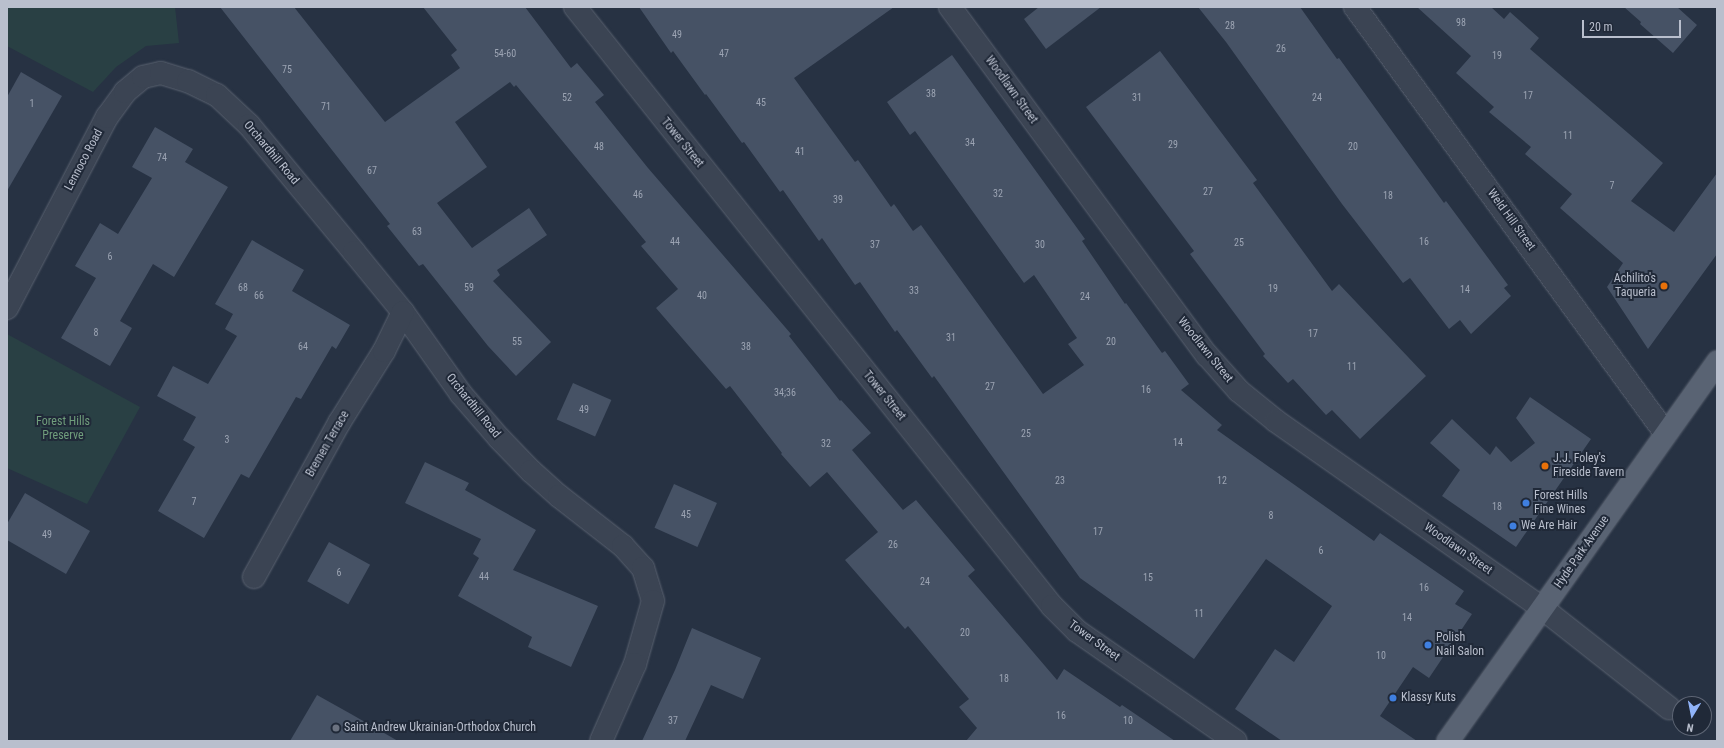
<!DOCTYPE html>
<html>
<head>
<meta charset="utf-8">
<style>
  body { margin:0 }
  #map { position:relative; width:1724px; height:748px; overflow:hidden; background:#273243; font-family:"Roboto Condensed",sans-serif }
  div>[style] { position:absolute }
  [style*='--x'] { left:calc(var(--x)*1px); top:calc(var(--y)*1px); width:calc(var(--w)*1px); rotate:calc(var(--a)*1deg) }
  .green>* { inset:0; background:#294044 }
  .building>* { inset:0; background:#465265; transform-origin:0 0 }
  .roads { filter:drop-shadow(0 0 1px #5a6270) drop-shadow(0 0 1px #5a6270) }
  .minor>* { height:22px; margin:-11px; padding:0 11px; transform-origin:11px; border-radius:11px; background:#3b4453 }
  .major>* { height:22px; margin:-11px; padding:0 11px; transform-origin:11px; border-radius:11px; background:#596373 }
  .dots>* { width:11px; height:11px; translate:-50% -50%; box-sizing:border-box; border:2px solid #202938; border-radius:50% }
  span { translate:-50% -50%; white-space:nowrap; text-align:center; line-height:1.15; -webkit-text-stroke:4px #202938; paint-order:stroke }
  .number-label { font-size:10px; color:#9ca4b3 }
  .number-label span { -webkit-text-stroke-width:0 }
  .street-label { font-size:12px; color:#b9bfcd }
  .poi-label { font-size:12px; color:#b9bfcd }
  .right { translate:-100% -50%; text-align:right }
  .left { translate:0 -50%; text-align:left }
  .park-label { font-size:12px; color:#709e7c }
  .frame { position:absolute; inset:0; border:8px solid #b9bfcd; pointer-events:none }
  .north { position:absolute; left:1672px; top:696px; width:40px; height:40px; box-sizing:border-box; background:#202938; border:1px solid #5d6574; border-radius:50%; rotate:190deg; font-size:11px; font-weight:700; line-height:16px; text-align:center; color:#b9bfcd }
  .north::after { content:''; display:block; margin:auto; width:14px; height:18px; background:#91b4f9; clip-path:polygon(50% 0,100% 100%,50% 72%,0 100%) }
  .scale { position:absolute; left:1582px; top:20px; width:99px; height:18px; box-sizing:border-box; border:2px solid #b9bfcd; border-top:0; padding-left:5px; font-size:12px; line-height:14px; white-space:nowrap; color:#b9bfcd; -webkit-text-stroke:3px #202938; paint-order:stroke }
</style>
</head>
<body>
<div id="map">
  <div class="green">
    <div style="clip-path:polygon(7px 7px,175px 7px,179px 43px,146px 46px,116px 67px,93px 92px,7px 46px)"></div>
    <div style="clip-path:polygon(7px 334px,140px 407px,87px 504px,7px 468px)"></div>
  </div>
  <div class="building">
    <div style="clip-path:polygon(220px 7px,294px 7px,385px 122px,460px 68px,451px 55px,457px 50px,423px 7px,525px 7px,571px 68px,577px 63px,604px 95px,595px 102px,648px 168px,791px 334px,789px 336px,840px 401px,841px 400px,871px 433px,852px 450px,903px 510px,916px 500px,975px 570px,968px 576px,1057px 680px,1064px 669px,1120px 707px,1122px 705px,1175px 741px,966px 741px,977px 728px,959px 707px,969px 699px,908px 626px,905px 629px,845px 560px,878px 532px,827px 472px,810px 487px,781px 454px,782px 453px,730px 386px,726px 389px,656px 308px,678px 289px,641px 246px,646px 242px,516px 85px,514px 87px,510px 82px,455px 122px,487px 167px,437px 203px,472px 248px,529px 208px,547px 235px,497px 270px,500px 275px,493px 281px,551px 342px,516px 376px,488px 346px,423px 264px,419px 266px,387px 226px,390px 224px)"></div>
    <div style="clip-path:polygon(639px 7px,894px 7px,794px 78px,855px 162px,858px 160px,891px 207px,894px 204px,913px 231px,921px 225px,1043px 394px,1084px 365px,1068px 344px,1077px 338px,1034px 275px,1024px 283px,915px 131px,910px 135px,887px 102px,952px 55px,1085px 239px,1082px 241px,1125px 304px,1126px 303px,1162px 353px,1165px 351px,1189px 384px,1181px 390px,1222px 425px,1217px 430px,1374px 541px,1380px 533px,1464px 591px,1455px 604px,1472px 614px,1429px 678px,1413px 667px,1380px 716px,1417px 741px,1282px 741px,1235px 709px,1275px 649px,1294px 662px,1332px 606px,1266px 559px,1194px 659px,1080px 578px,934px 376px,932px 378px,897px 330px,895px 332px,860px 282px,855px 285px,822px 238px,819px 241px,783px 190px,780px 192px,744px 142px,742px 143px,706px 94px,705px 95px,673px 51px,671px 53px)"></div>
    <div style="clip-path:polygon(1039px 7px,1101px 7px,1046px 49px,1024px 19px)"></div>
    <div style="clip-path:polygon(1198px 7px,1300px 7px,1337px 59px,1339px 58px,1444px 203px,1446px 201px,1508px 285px,1504px 288px,1511px 296px,1471px 334px,1460px 320px,1449px 329px,1410px 278px,1403px 283px,1342px 204px,1226px 42px)"></div>
    <div style="clip-path:polygon(1417px 7px,1491px 7px,1504px 19px,1510px 12px,1539px 38px,1530px 49px,1663px 163px,1631px 201px,1674px 232px,1717px 173px,1717px 254px,1648px 349px,1607px 287px,1623px 263px,1560px 208px,1572px 194px,1525px 154px,1531px 147px,1489px 112px,1494px 107px,1456px 73px,1471px 56px)"></div>
    <div style="clip-path:polygon(1624px 7px,1677px 7px,1697px 25px,1673px 53px,1640px 24px,1641px 22px)"></div>
    <div style="clip-path:polygon(1160px 51px,1257px 180px,1253px 183px,1332px 291px,1339px 284px,1426px 376px,1360px 439px,1332px 410px,1326px 415px,1293px 379px,1288px 383px,1263px 356px,1265px 354px,1190px 254px,1194px 251px,1086px 107px)"></div>
    <div style="clip-path:polygon(21px 72px,62px 96px,7px 191px,7px 97px)"></div>
    <div style="clip-path:polygon(155px 127px,193px 149px,185px 162px,228px 187px,174px 277px,153px 264px,120px 321px,132px 328px,110px 366px,61px 338px,96px 278px,75px 266px,100px 223px,118px 234px,152px 178px,132px 167px)"></div>
    <div style="clip-path:polygon(252px 240px,304px 270px,292px 291px,350px 325px,336px 349px,332px 346px,301px 399px,296px 397px,249px 478px,241px 474px,204px 538px,158px 511px,195px 447px,183px 440px,196px 417px,157px 396px,173px 366px,208px 384px,237px 336px,225px 329px,233px 314px,215px 304px)"></div>
    <div style="left:573px;top:383px;width:42px;height:40px;rotate:24deg"></div>
    <div style="clip-path:polygon(1530px 397px,1591px 439px,1516px 547px,1442px 496px,1460px 470px,1430px 443px,1452px 419px,1490px 455px,1496px 446px,1511px 462px,1535px 443px,1516px 418px)"></div>
    <div style="clip-path:polygon(425px 462px,469px 483px,465px 490px,536px 530px,513px 570px,598px 606px,571px 667px,528px 647px,532px 637px,458px 596px,479px 558px,473px 554px,481px 539px,405px 503px)"></div>
    <div style="left:674px;top:484px;width:47px;height:48px;rotate:24deg"></div>
    <div style="clip-path:polygon(25px 493px,90px 531px,66px 574px,7px 540px,7px 524px)"></div>
    <div style="left:329px;top:542px;width:47px;height:45px;rotate:29deg"></div>
    <div style="clip-path:polygon(692px 628px,761px 658px,743px 699px,711px 685px,685px 741px,642px 741px,675px 670px)"></div>
    <div style="clip-path:polygon(317px 695px,351px 714px,398px 741px,290px 741px)"></div>
  </div>
  <div class="roads">
    <div class="minor">
      <div style="--x:575;--y:7;--w:766;--a:51.47"></div>
      <div style="--x:1052;--y:606;--w:35;--a:45"></div>
      <div style="--x:1077;--y:631;--w:193;--a:34.8"></div>
      <div style="--x:950;--y:7;--w:433;--a:53.6"></div>
      <div style="--x:1207;--y:355;--w:48;--a:48.4"></div>
      <div style="--x:1239;--y:391;--w:48;--a:39"></div>
      <div style="--x:1276;--y:421;--w:325;--a:35.1"></div>
      <div style="--x:1542;--y:608;--w:162;--a:38.2"></div>
      <div style="--x:1355;--y:7;--w:528;--a:53.93"></div>
      <div style="--x:7;--y:308;--w:216;--a:-62.4"></div>
      <div style="--x:107;--y:117;--w:31;--a:-54"></div>
      <div style="--x:125;--y:92;--w:23;--a:-40"></div>
      <div style="--x:143;--y:77;--w:18;--a:-13"></div>
      <div style="--x:161;--y:73;--w:28;--a:17"></div>
      <div style="--x:188;--y:81;--w:32;--a:26"></div>
      <div style="--x:217;--y:95;--w:44;--a:43.2"></div>
      <div style="--x:249;--y:125;--w:165;--a:50.4"></div>
      <div style="--x:354;--y:252;--w:77;--a:50.8"></div>
      <div style="--x:403;--y:312;--w:100;--a:54.7"></div>
      <div style="--x:461;--y:394;--w:58;--a:49.2"></div>
      <div style="--x:499;--y:438;--w:46;--a:45.9"></div>
      <div style="--x:531;--y:471;--w:38;--a:42"></div>
      <div style="--x:559;--y:496;--w:81;--a:38"></div>
      <div style="--x:623;--y:546;--w:30;--a:48"></div>
      <div style="--x:643;--y:568;--w:34;--a:73"></div>
      <div style="--x:653;--y:601;--w:66;--a:105.9"></div>
      <div style="--x:635;--y:664;--w:84;--a:113.8"></div>
      <div style="--x:254;--y:577;--w:176;--a:-61.1"></div>
      <div style="--x:339;--y:423;--w:85;--a:-58"></div>
      <div style="--x:384;--y:351;--w:43;--a:-64"></div>
    </div>
    <div class="major">
      <div style="--x:1448;--y:741;--w:465;--a:-54.6"></div>
    </div>
  </div>
  <div class="dots">
    <div style="left:1664px;top:286px;background:#e8710a"></div>
    <div style="left:1545px;top:466px;background:#e8710a"></div>
    <div style="left:1526px;top:503px;background:#3f7fe0"></div>
    <div style="left:1513px;top:526px;background:#3f7fe0"></div>
    <div style="left:1428px;top:645px;background:#3f7fe0"></div>
    <div style="left:1393px;top:698px;background:#3f7fe0"></div>
    <div style="left:336px;top:728px;background:#6b7280"></div>
  </div>
  <div class="number-label">
    <span style="left:1461px;top:23px">98</span>
    <span style="left:1230px;top:26px">28</span>
    <span style="left:677px;top:35px">49</span>
    <span style="left:1281px;top:49px">26</span>
    <span style="left:505px;top:54px">54-60</span>
    <span style="left:724px;top:54px">47</span>
    <span style="left:1497px;top:56px">19</span>
    <span style="left:287px;top:70px">75</span>
    <span style="left:931px;top:94px">38</span>
    <span style="left:1528px;top:96px">17</span>
    <span style="left:567px;top:98px">52</span>
    <span style="left:1137px;top:98px">31</span>
    <span style="left:1317px;top:98px">24</span>
    <span style="left:761px;top:103px">45</span>
    <span style="left:32px;top:104px">1</span>
    <span style="left:326px;top:107px">71</span>
    <span style="left:1568px;top:136px">11</span>
    <span style="left:970px;top:143px">34</span>
    <span style="left:1173px;top:145px">29</span>
    <span style="left:599px;top:147px">48</span>
    <span style="left:1353px;top:147px">20</span>
    <span style="left:800px;top:152px">41</span>
    <span style="left:162px;top:158px">74</span>
    <span style="left:372px;top:171px">67</span>
    <span style="left:1612px;top:186px">7</span>
    <span style="left:1208px;top:192px">27</span>
    <span style="left:998px;top:194px">32</span>
    <span style="left:638px;top:195px">46</span>
    <span style="left:1388px;top:196px">18</span>
    <span style="left:838px;top:200px">39</span>
    <span style="left:417px;top:232px">63</span>
    <span style="left:675px;top:242px">44</span>
    <span style="left:1424px;top:242px">16</span>
    <span style="left:1239px;top:243px">25</span>
    <span style="left:875px;top:245px">37</span>
    <span style="left:1040px;top:245px">30</span>
    <span style="left:110px;top:257px">6</span>
    <span style="left:243px;top:288px">68</span>
    <span style="left:469px;top:288px">59</span>
    <span style="left:1273px;top:289px">19</span>
    <span style="left:1465px;top:290px">14</span>
    <span style="left:914px;top:291px">33</span>
    <span style="left:259px;top:296px">66</span>
    <span style="left:702px;top:296px">40</span>
    <span style="left:1085px;top:297px">24</span>
    <span style="left:96px;top:333px">8</span>
    <span style="left:1313px;top:334px">17</span>
    <span style="left:951px;top:338px">31</span>
    <span style="left:517px;top:342px">55</span>
    <span style="left:1111px;top:342px">20</span>
    <span style="left:303px;top:347px">64</span>
    <span style="left:746px;top:347px">38</span>
    <span style="left:1352px;top:367px">11</span>
    <span style="left:990px;top:387px">27</span>
    <span style="left:1146px;top:390px">16</span>
    <span style="left:785px;top:393px">34;36</span>
    <span style="left:584px;top:410px">49</span>
    <span style="left:1026px;top:434px">25</span>
    <span style="left:227px;top:440px">3</span>
    <span style="left:1178px;top:443px">14</span>
    <span style="left:826px;top:444px">32</span>
    <span style="left:1060px;top:481px">23</span>
    <span style="left:1222px;top:481px">12</span>
    <span style="left:194px;top:502px">7</span>
    <span style="left:1497px;top:507px">18</span>
    <span style="left:686px;top:515px">45</span>
    <span style="left:1271px;top:516px">8</span>
    <span style="left:1098px;top:532px">17</span>
    <span style="left:47px;top:535px">49</span>
    <span style="left:893px;top:545px">26</span>
    <span style="left:1321px;top:551px">6</span>
    <span style="left:339px;top:573px">6</span>
    <span style="left:484px;top:577px">44</span>
    <span style="left:1148px;top:578px">15</span>
    <span style="left:925px;top:582px">24</span>
    <span style="left:1424px;top:588px">16</span>
    <span style="left:1199px;top:614px">11</span>
    <span style="left:1407px;top:618px">14</span>
    <span style="left:965px;top:633px">20</span>
    <span style="left:1381px;top:656px">10</span>
    <span style="left:1004px;top:679px">18</span>
    <span style="left:1061px;top:716px">16</span>
    <span style="left:673px;top:721px">37</span>
    <span style="left:1128px;top:721px">10</span>
  </div>
  <div class="street-label">
    <span style="left:1011px;top:90px;rotate:54deg">Woodlawn Street</span>
    <span style="left:682px;top:143px;rotate:51deg">Tower Street</span>
    <span style="left:271px;top:153px;rotate:50deg">Orchardhill Road</span>
    <span style="left:84px;top:160px;rotate:-62deg">Lennoco Road</span>
    <span style="left:1511px;top:220px;rotate:54deg">Weld Hill Street</span>
    <span style="left:1205px;top:350px;rotate:51deg">Woodlawn Street</span>
    <span style="left:884px;top:396px;rotate:51deg">Tower Street</span>
    <span style="left:473px;top:406px;rotate:51deg">Orchardhill Road</span>
    <span style="left:328px;top:444px;rotate:-60deg">Bremen Terrace</span>
    <span style="left:1458px;top:549px;rotate:35deg">Woodlawn Street</span>
    <span style="left:1582px;top:552px;rotate:-55deg">Hyde Park Avenue</span>
    <span style="left:1094px;top:641px;rotate:36deg">Tower Street</span>
  </div>
  <div class="poi-label">
    <span class="right" style="left:1656px;top:286px">Achilito's<br>Taqueria</span>
    <span class="left" style="left:1553px;top:466px">J.J. Foley's<br>Fireside Tavern</span>
    <span class="left" style="left:1534px;top:503px">Forest Hills<br>Fine Wines</span>
    <span class="left" style="left:1521px;top:526px">We Are Hair</span>
    <span class="left" style="left:1436px;top:645px">Polish<br>Nail Salon</span>
    <span class="left" style="left:1401px;top:698px">Klassy Kuts</span>
    <span class="left" style="left:344px;top:728px">Saint Andrew Ukrainian-Orthodox Church</span>
  </div>
  <div class="park-label">
    <span style="left:63px;top:429px">Forest Hills<br>Preserve</span>
  </div>
  <div class="frame"></div>
  <div class="north">N</div>
  <div class="scale">20 m</div>
</div>
</body>
</html>
